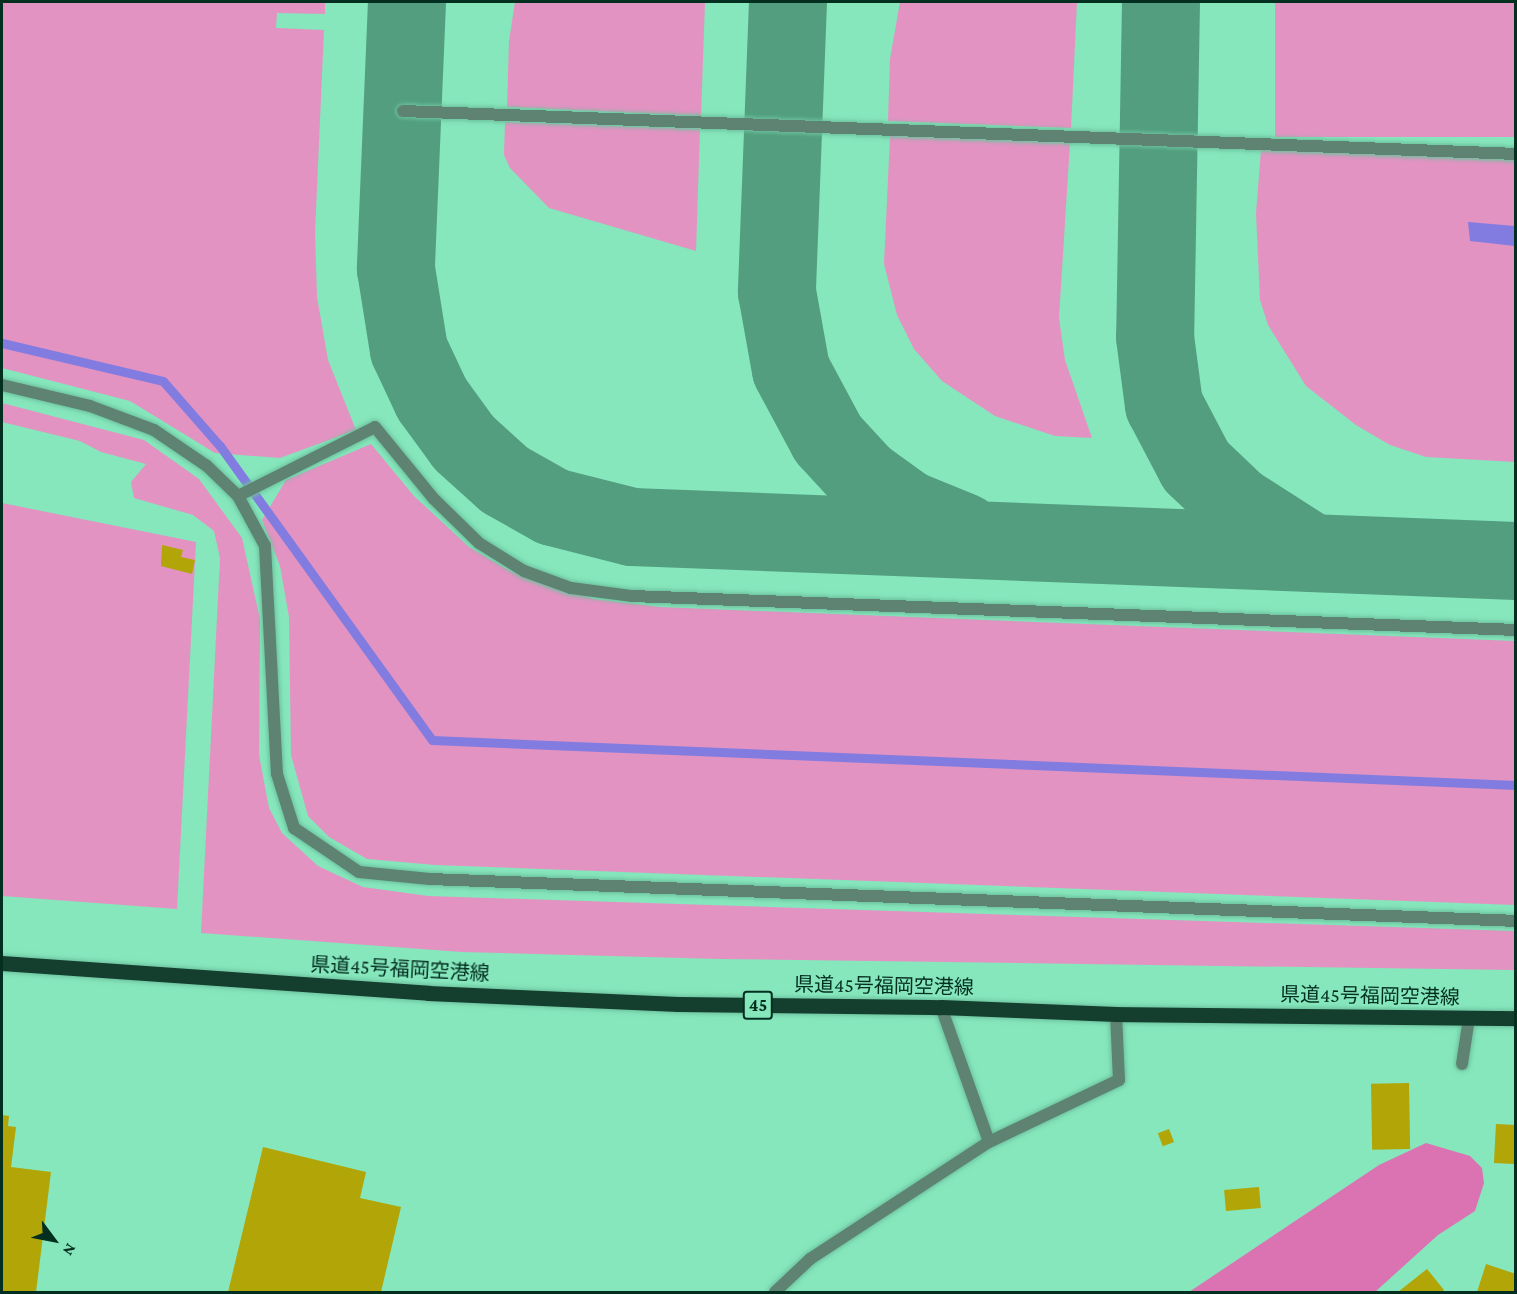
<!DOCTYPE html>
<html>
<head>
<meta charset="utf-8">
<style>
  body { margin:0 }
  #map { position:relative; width:1517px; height:1294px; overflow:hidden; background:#86e6bc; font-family:"Crimson Pro","Noto Sans JP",serif }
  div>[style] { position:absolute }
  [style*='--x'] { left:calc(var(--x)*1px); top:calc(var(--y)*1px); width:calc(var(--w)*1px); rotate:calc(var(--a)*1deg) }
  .green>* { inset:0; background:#e393c2; transform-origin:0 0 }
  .forest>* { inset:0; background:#db73b2 }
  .water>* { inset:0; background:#827ce1 }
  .stream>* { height:9px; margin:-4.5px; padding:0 4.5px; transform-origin:4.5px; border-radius:4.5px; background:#827ce1 }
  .taxiway>* { height:78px; margin:-39px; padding:0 39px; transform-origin:39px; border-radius:39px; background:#529e7e }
  .building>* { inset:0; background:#b1a507; transform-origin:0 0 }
  .roads { filter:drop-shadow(0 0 2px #6cc19d) drop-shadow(0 0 2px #6cc19d) }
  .service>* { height:12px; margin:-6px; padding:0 6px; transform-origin:6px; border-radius:6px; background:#5e8372 }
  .minor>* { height:12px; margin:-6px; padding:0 6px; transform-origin:6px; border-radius:6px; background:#5e8372 }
  .primary>* { height:15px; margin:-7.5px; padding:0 7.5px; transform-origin:7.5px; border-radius:7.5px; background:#143e2e }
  span { translate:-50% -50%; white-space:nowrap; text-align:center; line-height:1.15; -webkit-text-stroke:4.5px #86e6bc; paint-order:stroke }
  .shield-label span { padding:2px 4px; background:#86e6bc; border:2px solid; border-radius:4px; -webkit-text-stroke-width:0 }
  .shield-label { font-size:18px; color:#032f20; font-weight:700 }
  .street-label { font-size:20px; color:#032f20 }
  .frame { position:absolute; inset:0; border:3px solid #032f20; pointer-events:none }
  .north { position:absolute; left:24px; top:1210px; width:60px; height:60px; -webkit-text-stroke:4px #86e6bc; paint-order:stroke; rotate:122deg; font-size:16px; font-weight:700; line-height:24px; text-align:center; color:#032f20 }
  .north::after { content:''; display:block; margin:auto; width:21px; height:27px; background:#032f20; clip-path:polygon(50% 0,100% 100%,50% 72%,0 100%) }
</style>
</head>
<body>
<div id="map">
  <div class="green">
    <div style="clip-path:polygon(2px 2px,325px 2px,325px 14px,277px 13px,276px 28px,324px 30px,315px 233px,317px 297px,328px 360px,356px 430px,280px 458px,215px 453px,130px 401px,2px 368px)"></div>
    <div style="clip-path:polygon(515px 2px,705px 2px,701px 116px,507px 107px,509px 41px)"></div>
    <div style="clip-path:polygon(900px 2px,1077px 2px,1071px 128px,888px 121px,890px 59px)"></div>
    <div style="left:1275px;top:2px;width:240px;height:135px"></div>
    <div style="clip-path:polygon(505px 122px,700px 129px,696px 251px,549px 208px,510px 168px,504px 155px)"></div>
    <div style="clip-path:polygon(890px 136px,1070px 143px,1059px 318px,1065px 360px,1092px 438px,1055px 436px,995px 416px,942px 381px,914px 349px,897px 315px,884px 264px)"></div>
    <div style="clip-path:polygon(1261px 150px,1515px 160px,1515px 462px,1426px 457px,1390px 445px,1356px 425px,1306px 386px,1268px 325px,1260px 300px,1256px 213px)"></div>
    <div style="clip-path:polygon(2px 403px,144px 440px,199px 479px,242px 538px,260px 619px,259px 755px,269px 808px,282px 833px,318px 866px,363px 887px,428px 896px,1515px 931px,1515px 970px,720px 959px,462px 952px,201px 933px,220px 558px,214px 531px,193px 515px,134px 498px,131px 482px,146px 464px,101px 452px,80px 441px,2px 422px)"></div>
    <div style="clip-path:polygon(371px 444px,414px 496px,469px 547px,510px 571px,594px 599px,660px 607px,1515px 641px,1515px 905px,435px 865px,367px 859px,329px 837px,308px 816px,291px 755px,289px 617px,280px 566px,262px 520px,286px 480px)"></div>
    <div style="clip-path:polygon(2px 503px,196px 542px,177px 909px,2px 896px)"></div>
  </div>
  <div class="forest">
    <div style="clip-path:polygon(1426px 1143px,1470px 1156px,1482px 1168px,1484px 1183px,1475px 1211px,1438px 1235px,1375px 1292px,1189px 1292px,1379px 1165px)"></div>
  </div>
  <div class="water">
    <div style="clip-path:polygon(1468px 222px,1515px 226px,1515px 246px,1470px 241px)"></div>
  </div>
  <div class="stream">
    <div style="--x:2;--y:343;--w:165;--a:13.3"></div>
    <div style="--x:163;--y:381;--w:86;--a:48.8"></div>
    <div style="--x:220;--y:446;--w:362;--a:54.2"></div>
    <div style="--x:432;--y:740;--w:1085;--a:2.38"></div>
  </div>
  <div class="taxiway">
    <div style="--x:407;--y:2;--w:267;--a:92.4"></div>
    <div style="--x:396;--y:269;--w:82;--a:80.9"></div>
    <div style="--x:409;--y:350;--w:54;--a:64.9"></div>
    <div style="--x:432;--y:399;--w:54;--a:54"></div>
    <div style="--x:464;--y:443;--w:55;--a:42.1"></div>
    <div style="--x:505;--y:480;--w:55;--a:29.4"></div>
    <div style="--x:553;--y:507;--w:81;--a:14.2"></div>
    <div style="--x:632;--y:527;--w:885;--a:2.2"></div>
    <div style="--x:788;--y:2;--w:290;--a:92.2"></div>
    <div style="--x:777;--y:292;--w:79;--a:79.8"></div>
    <div style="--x:791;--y:370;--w:78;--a:61.8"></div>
    <div style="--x:828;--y:439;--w:53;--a:47.3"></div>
    <div style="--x:864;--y:478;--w:53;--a:35.8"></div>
    <div style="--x:907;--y:509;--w:61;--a:22.3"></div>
    <div style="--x:1161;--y:2;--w:335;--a:91"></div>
    <div style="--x:1155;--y:337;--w:69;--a:82.5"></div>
    <div style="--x:1164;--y:405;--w:69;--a:62.3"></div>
    <div style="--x:1196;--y:466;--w:57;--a:43.6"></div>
    <div style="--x:1237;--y:505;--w:89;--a:32.6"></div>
  </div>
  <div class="building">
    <div style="clip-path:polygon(162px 545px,183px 550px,181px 557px,195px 560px,192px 574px,161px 566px)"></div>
    <div style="left:1409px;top:1083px;width:66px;height:38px;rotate:89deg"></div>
    <div style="clip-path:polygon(2px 1115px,9px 1116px,8px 1126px,16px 1127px,11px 1167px,51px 1172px,36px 1292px,2px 1292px)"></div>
    <div style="left:1496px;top:1124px;width:20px;height:39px;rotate:3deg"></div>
    <div style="left:1169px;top:1129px;width:14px;height:12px;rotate:69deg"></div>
    <div style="clip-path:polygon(263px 1147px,366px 1172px,360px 1198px,401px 1207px,381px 1292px,228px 1292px)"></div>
    <div style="left:1259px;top:1187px;width:21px;height:35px;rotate:85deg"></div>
    <div style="clip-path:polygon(1486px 1264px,1516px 1274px,1516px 1292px,1477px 1292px)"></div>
    <div style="clip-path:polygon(1427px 1269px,1444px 1290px,1442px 1292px,1398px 1292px)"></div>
  </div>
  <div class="roads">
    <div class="service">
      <div style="--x:403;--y:111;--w:1114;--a:2.21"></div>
      <div style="--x:2;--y:385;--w:90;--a:13.4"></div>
      <div style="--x:90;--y:406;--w:68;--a:20.6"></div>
      <div style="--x:154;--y:430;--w:64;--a:34.2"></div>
      <div style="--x:207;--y:466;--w:43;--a:44.1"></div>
      <div style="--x:238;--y:496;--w:57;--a:61.6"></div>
      <div style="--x:265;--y:546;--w:228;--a:87"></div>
      <div style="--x:277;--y:774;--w:57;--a:72.5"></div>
      <div style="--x:294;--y:828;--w:78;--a:34.1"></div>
      <div style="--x:359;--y:872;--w:71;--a:5.6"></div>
      <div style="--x:430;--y:879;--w:1087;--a:2.21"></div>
      <div style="--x:238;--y:496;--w:153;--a:-26.7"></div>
      <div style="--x:375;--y:427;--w:93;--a:50.7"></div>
      <div style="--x:434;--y:499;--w:63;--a:44.4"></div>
      <div style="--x:479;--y:543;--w:53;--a:31.9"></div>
      <div style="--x:524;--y:571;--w:50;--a:19.9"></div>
      <div style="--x:571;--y:588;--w:62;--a:7.5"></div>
      <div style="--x:632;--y:596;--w:885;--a:2.2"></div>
      <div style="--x:1462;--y:1064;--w:47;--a:-81.3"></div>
    </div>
    <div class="minor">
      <div style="--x:941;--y:1007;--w:143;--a:70.4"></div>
      <div style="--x:775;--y:1292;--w:48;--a:-43.3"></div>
      <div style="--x:810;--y:1259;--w:214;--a:-33.2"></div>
      <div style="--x:989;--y:1142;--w:144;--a:-25.5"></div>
      <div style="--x:1119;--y:1080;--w:66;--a:-92.6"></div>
    </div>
    <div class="primary">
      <div style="--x:2;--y:963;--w:427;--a:4"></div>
      <div style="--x:428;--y:993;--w:250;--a:2.5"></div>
      <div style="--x:678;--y:1004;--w:263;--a:0.7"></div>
      <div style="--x:941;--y:1007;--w:175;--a:2.3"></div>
      <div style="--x:1116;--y:1014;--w:400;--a:0.6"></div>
    </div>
  </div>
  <div class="shield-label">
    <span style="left:758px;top:1005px">45</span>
  </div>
  <div class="street-label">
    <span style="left:400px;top:969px;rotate:3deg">県道45号福岡空港線</span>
    <span style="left:884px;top:986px;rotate:1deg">県道45号福岡空港線</span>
    <span style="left:1370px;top:996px;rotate:1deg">県道45号福岡空港線</span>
  </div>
  <div class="frame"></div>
  <div class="north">N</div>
</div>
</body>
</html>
